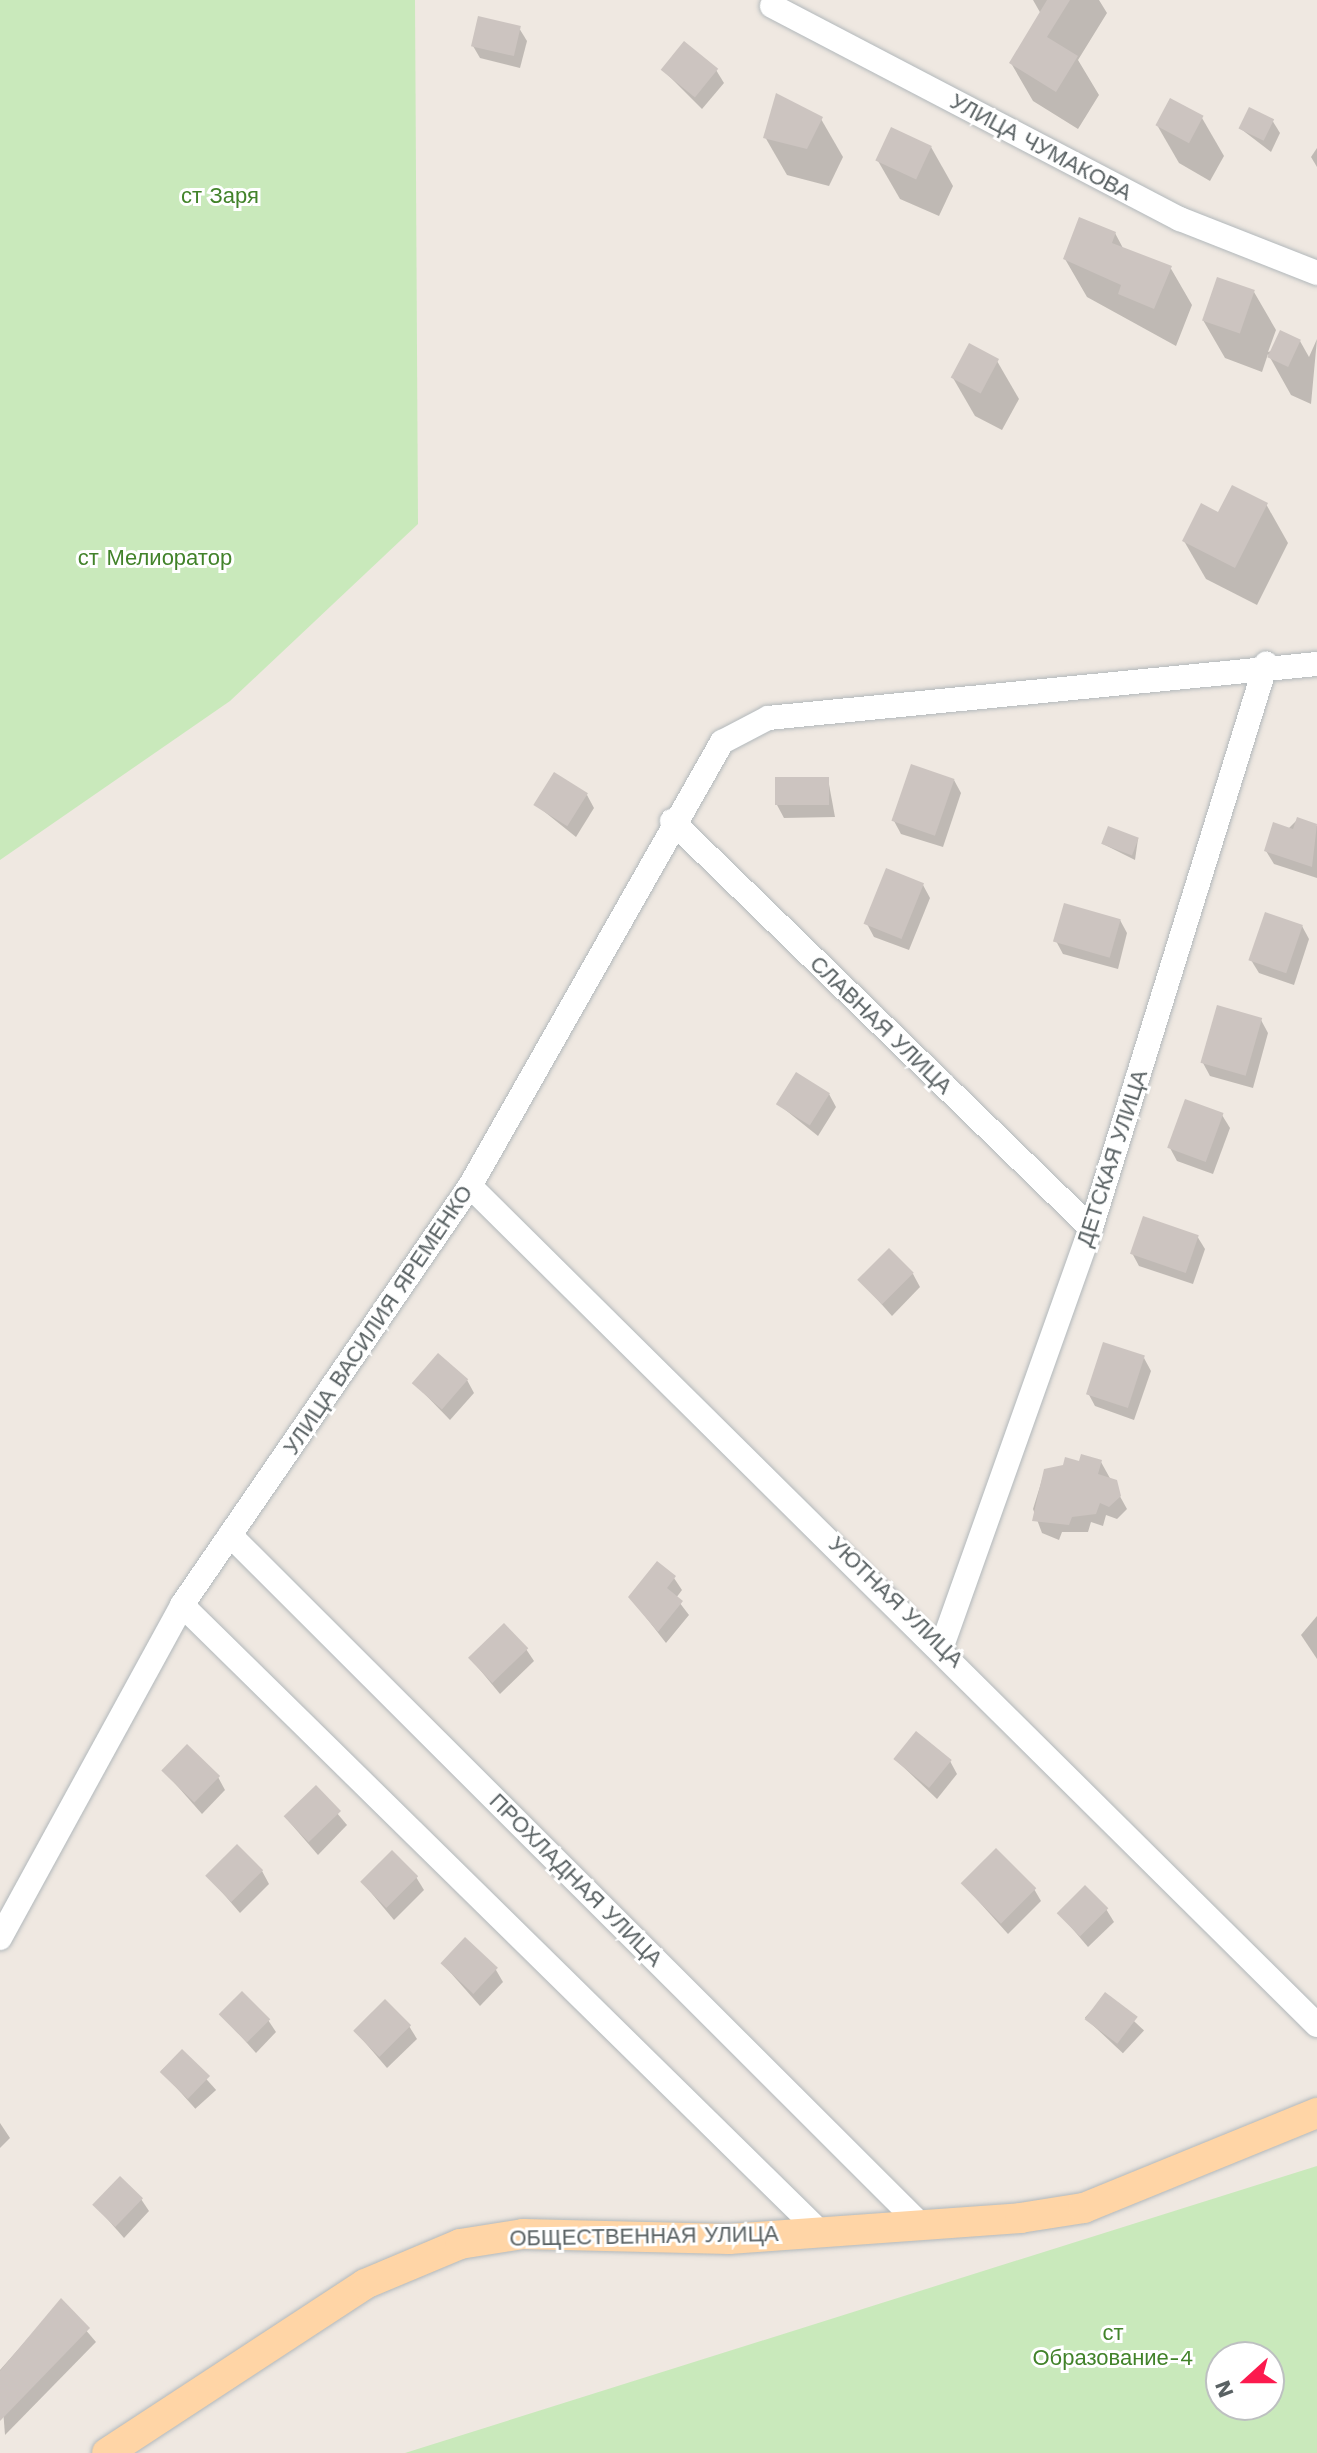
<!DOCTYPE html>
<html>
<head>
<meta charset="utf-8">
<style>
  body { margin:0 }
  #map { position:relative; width:1317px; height:2453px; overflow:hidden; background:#efe8e1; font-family:"Work Sans",sans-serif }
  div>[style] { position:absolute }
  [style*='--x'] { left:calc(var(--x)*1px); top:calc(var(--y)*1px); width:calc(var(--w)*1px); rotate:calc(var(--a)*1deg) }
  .green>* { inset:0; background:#c9e9bb }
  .shadow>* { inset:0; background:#0003; transform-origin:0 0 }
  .building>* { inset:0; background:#ccc4c0; transform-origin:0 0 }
  .roads { filter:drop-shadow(0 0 2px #b2b8bb) drop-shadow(0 0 2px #b2b8bb) }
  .minor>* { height:24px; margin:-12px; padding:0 12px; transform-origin:12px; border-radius:12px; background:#fff }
  .major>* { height:30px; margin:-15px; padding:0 15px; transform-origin:15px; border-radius:15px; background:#ffd5a6 }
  span { translate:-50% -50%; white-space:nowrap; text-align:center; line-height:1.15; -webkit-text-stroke:6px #fff; paint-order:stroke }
  .street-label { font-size:22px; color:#5a6264 }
  .park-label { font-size:22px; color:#42832a }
  .north { position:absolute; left:1205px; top:2341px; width:80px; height:80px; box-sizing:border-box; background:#fff; border:2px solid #bdc0c1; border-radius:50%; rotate:249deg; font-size:22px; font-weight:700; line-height:32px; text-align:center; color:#5a6264 }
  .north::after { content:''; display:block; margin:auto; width:28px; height:36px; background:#fc1a4e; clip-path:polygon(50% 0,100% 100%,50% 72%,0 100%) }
</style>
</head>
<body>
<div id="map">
  <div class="green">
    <div style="clip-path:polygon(0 0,415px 0,418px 524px,230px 701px,0 860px)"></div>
    <div style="clip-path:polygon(evenodd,1317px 2166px,1317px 2453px,405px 2453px,1317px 2166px,1221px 2357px,1269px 2357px,1269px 2405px,1221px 2405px,1221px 2357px)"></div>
  </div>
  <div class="shadow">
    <div style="clip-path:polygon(1033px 0,1099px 0,1107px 13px,1078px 60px,1099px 95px,1078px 129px,1033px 101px,1011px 63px,1041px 14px)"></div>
    <div style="clip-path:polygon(519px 28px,527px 41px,520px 68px,480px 58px,473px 46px)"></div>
    <div style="clip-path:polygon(663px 70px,716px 70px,724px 83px,702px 109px)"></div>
    <div style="clip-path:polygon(1202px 118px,1224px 156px,1210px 181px,1179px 163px,1157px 125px)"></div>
    <div style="clip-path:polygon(821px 119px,843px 157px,829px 186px,787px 175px,765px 137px)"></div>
    <div style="clip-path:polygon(1272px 120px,1280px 133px,1271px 152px,1241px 129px)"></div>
    <div style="clip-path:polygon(931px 147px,953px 186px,939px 216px,900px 199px,878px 161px)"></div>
    <div style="clip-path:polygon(1317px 148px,1317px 167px,1311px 157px)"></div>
    <div style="clip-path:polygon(1115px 233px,1124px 250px,1170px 267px,1192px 305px,1176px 346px,1087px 297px,1065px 259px)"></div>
    <div style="clip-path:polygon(1254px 292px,1276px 330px,1268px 352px,1300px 341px,1309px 357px,1317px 339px,1311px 404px,1291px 395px,1268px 354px,1262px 372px,1225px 358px,1203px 320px)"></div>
    <div style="clip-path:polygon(997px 361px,1019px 399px,1002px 430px,975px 416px,953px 378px)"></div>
    <div style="clip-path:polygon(1266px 504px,1288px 543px,1257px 605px,1206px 579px,1184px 541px,1219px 514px)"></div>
    <div style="clip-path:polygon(828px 779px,835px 817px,784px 818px,777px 805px)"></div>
    <div style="clip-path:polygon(954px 780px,961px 793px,943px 847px,901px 834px,894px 821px)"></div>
    <div style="clip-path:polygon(587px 795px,594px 808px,576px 837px,536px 805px)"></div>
    <div style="clip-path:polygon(1298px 819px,1317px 826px,1317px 878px,1274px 864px,1266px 851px)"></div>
    <div style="clip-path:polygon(1138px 839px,1135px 860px,1103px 844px)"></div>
    <div style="clip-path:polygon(923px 885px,930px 898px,909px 950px,874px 937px,867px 924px)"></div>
    <div style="clip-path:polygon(1120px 920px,1127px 933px,1118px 969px,1063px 954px,1056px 941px)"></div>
    <div style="clip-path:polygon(1302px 926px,1309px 939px,1294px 985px,1259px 973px,1251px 960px)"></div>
    <div style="clip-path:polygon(1261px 1020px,1268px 1033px,1253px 1088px,1210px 1076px,1203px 1063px)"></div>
    <div style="clip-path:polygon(829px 1094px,836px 1107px,818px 1136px,778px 1104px)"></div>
    <div style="clip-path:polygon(1222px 1115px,1230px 1128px,1213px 1174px,1177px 1161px,1170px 1148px)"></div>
    <div style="clip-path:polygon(1197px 1236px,1205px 1249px,1193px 1284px,1139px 1266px,1132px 1253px)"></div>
    <div style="clip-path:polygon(913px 1274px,920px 1287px,892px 1316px,861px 1281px)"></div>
    <div style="clip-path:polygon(1144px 1358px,1151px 1371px,1134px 1420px,1095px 1406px,1088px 1393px)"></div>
    <div style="clip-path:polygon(467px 1380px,474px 1393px,450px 1420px,415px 1384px)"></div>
    <div style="clip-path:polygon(1101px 1462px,1127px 1509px,1117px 1519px,1106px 1515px,1103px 1526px,1091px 1522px,1088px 1532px,1062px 1532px,1059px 1540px,1042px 1533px,1033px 1509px,1045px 1470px)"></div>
    <div style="clip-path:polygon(674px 1578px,682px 1590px,676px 1598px,689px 1615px,666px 1643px,630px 1597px)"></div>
    <div style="clip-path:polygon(1317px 1616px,1317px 1659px,1301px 1635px)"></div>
    <div style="clip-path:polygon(526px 1649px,534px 1661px,500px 1694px,471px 1659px)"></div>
    <div style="clip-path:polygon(896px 1760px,950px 1761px,957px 1774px,937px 1799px)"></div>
    <div style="clip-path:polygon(164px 1771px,218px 1777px,225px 1790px,202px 1814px)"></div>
    <div style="clip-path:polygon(316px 1788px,347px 1825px,318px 1855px,286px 1818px)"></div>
    <div style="clip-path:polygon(262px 1871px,269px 1884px,240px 1913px,208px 1876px)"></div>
    <div style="clip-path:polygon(416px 1877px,424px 1890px,394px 1920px,363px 1883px)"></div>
    <div style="clip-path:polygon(963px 1884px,1034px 1889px,1041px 1901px,1008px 1934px)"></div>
    <div style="clip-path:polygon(1106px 1909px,1114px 1922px,1088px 1947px,1059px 1913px)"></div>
    <div style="clip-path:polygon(442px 1963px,496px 1970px,503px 1982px,480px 2006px)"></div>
    <div style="left:1106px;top:1995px;width:52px;height:31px;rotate:43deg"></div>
    <div style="clip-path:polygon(221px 2014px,268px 2020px,276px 2032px,256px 2053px)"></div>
    <div style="clip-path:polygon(409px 2026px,417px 2039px,387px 2068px,356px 2032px)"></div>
    <div style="left:182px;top:2052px;width:51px;height:28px;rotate:48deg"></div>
    <div style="clip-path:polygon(0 2123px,10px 2138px,0 2148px)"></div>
    <div style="clip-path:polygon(141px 2199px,149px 2211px,124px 2238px,95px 2205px)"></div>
    <div style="clip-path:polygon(61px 2301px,96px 2342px,5px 2435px,0 2370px)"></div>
  </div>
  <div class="building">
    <div style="clip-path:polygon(1047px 0,1070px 0,1047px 37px,1078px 56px,1056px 92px,1009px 63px)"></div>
    <div style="left:478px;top:16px;width:44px;height:31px;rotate:13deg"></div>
    <div style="left:684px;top:41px;width:44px;height:37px;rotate:39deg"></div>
    <div style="clip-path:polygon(776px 93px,823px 117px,807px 149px,763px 138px)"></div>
    <div style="left:1170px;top:98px;width:38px;height:31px;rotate:28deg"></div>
    <div style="left:1249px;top:107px;width:28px;height:24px;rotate:26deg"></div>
    <div style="left:891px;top:127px;width:45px;height:37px;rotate:25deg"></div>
    <div style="clip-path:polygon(1079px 217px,1116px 232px,1112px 243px,1172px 266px,1154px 309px,1118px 294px,1121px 285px,1063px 259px)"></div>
    <div style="left:1217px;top:277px;width:40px;height:46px;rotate:19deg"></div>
    <div style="left:1280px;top:330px;width:23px;height:30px;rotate:25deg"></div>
    <div style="left:969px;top:343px;width:34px;height:39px;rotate:28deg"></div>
    <div style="clip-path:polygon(1232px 485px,1268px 503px,1235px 568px,1182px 541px,1201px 503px,1218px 512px)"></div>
    <div style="left:911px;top:764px;width:46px;height:60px;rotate:19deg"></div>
    <div style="left:554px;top:772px;width:40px;height:39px;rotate:32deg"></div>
    <div style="left:829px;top:777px;width:28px;height:54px;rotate:90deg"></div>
    <div style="clip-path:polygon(1297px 817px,1317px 824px,1312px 867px,1264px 851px,1273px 822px,1293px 829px)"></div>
    <div style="left:1108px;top:826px;width:33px;height:19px;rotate:21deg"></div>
    <div style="left:886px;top:868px;width:41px;height:60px;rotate:22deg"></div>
    <div style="left:1064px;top:903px;width:59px;height:40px;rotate:16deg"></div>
    <div style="left:1265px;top:912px;width:40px;height:51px;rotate:19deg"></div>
    <div style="left:1217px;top:1005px;width:47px;height:60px;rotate:16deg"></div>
    <div style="left:796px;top:1072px;width:40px;height:38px;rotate:32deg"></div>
    <div style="left:1185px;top:1099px;width:41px;height:52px;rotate:20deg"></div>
    <div style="left:1143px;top:1216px;width:59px;height:40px;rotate:19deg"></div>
    <div style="left:889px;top:1248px;width:35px;height:45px;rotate:45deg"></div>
    <div style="left:1103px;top:1342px;width:44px;height:55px;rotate:18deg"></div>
    <div style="left:438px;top:1353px;width:40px;height:40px;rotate:41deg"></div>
    <div style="clip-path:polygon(1081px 1454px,1102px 1460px,1098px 1474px,1117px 1480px,1121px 1496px,1109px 1507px,1100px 1503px,1096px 1514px,1072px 1517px,1069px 1525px,1032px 1521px,1044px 1469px,1063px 1465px,1065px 1457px,1079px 1461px)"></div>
    <div style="clip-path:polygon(657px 1561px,676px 1576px,667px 1588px,683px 1601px,658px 1632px,628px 1597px)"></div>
    <div style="left:504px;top:1623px;width:35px;height:50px;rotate:46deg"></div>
    <div style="left:916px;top:1731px;width:46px;height:36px;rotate:39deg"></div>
    <div style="left:187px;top:1744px;width:46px;height:37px;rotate:44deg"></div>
    <div style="left:316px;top:1785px;width:36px;height:45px;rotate:46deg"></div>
    <div style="left:237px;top:1844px;width:37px;height:45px;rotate:45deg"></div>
    <div style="left:996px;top:1848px;width:57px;height:50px;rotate:45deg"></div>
    <div style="left:392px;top:1850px;width:37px;height:45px;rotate:45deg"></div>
    <div style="left:1085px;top:1885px;width:33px;height:40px;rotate:45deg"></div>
    <div style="left:465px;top:1937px;width:45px;height:36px;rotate:43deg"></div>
    <div style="left:242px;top:1991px;width:40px;height:33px;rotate:45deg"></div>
    <div style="left:1105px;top:1992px;width:41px;height:34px;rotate:37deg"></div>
    <div style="left:385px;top:1999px;width:37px;height:45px;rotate:45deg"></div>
    <div style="left:182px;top:2049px;width:39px;height:32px;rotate:44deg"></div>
    <div style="left:120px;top:2176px;width:32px;height:40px;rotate:44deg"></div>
    <div style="clip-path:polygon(61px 2298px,90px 2328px,0 2421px,0 2371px)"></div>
  </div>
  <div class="roads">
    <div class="minor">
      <div style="--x:772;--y:6;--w:460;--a:27.6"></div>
      <div style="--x:1180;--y:219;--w:147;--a:21.5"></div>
      <div style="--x:672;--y:821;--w:584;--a:44.17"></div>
      <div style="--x:470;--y:1186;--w:1192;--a:44.73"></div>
      <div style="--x:230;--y:1535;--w:977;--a:44.96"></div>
      <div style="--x:182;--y:1605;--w:895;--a:44.5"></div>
      <div style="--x:942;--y:1646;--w:444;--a:-70.4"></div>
      <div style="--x:1091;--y:1228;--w:591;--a:-72.76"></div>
      <div style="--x:0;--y:1938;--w:379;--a:-61.3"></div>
      <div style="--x:182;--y:1605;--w:508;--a:-55.5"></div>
      <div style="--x:470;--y:1186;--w:511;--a:-60.42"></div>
      <div style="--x:722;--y:742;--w:52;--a:-27.6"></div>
      <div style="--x:768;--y:718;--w:552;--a:-5.62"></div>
    </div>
    <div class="major">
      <div style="--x:107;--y:2453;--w:308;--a:-33.2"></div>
      <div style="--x:365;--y:2284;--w:103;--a:-22.8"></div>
      <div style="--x:460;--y:2244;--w:64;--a:-9"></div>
      <div style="--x:523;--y:2234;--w:206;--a:1.4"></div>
      <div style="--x:729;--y:2239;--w:292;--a:-4.1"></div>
      <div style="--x:1020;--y:2218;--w:65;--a:-8.9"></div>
      <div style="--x:1084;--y:2208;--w:252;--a:-22.2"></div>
    </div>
  </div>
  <div class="street-label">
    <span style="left:1041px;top:147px;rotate:28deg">УЛИЦА ЧУМАКОВА</span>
    <span style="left:881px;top:1025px;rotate:44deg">СЛАВНАЯ УЛИЦА</span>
    <span style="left:1112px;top:1158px;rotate:-72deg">ДЕТСКАЯ УЛИЦА</span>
    <span style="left:378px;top:1320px;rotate:-56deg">УЛИЦА ВАСИЛИЯ ЯРЕМЕНКО</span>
    <span style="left:896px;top:1602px;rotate:44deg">УЮТНАЯ УЛИЦА</span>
    <span style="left:576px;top:1880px;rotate:45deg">ПРОХЛАДНАЯ УЛИЦА</span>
    <span style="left:644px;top:2236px;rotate:-1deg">ОБЩЕСТВЕННАЯ УЛИЦА</span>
  </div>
  <div class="park-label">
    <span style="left:220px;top:196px">ст Заря</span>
    <span style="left:155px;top:558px">ст Мелиоратор</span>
    <span style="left:1113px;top:2345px">ст<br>Образование-4</span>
  </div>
  <div class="north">N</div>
</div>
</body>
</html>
